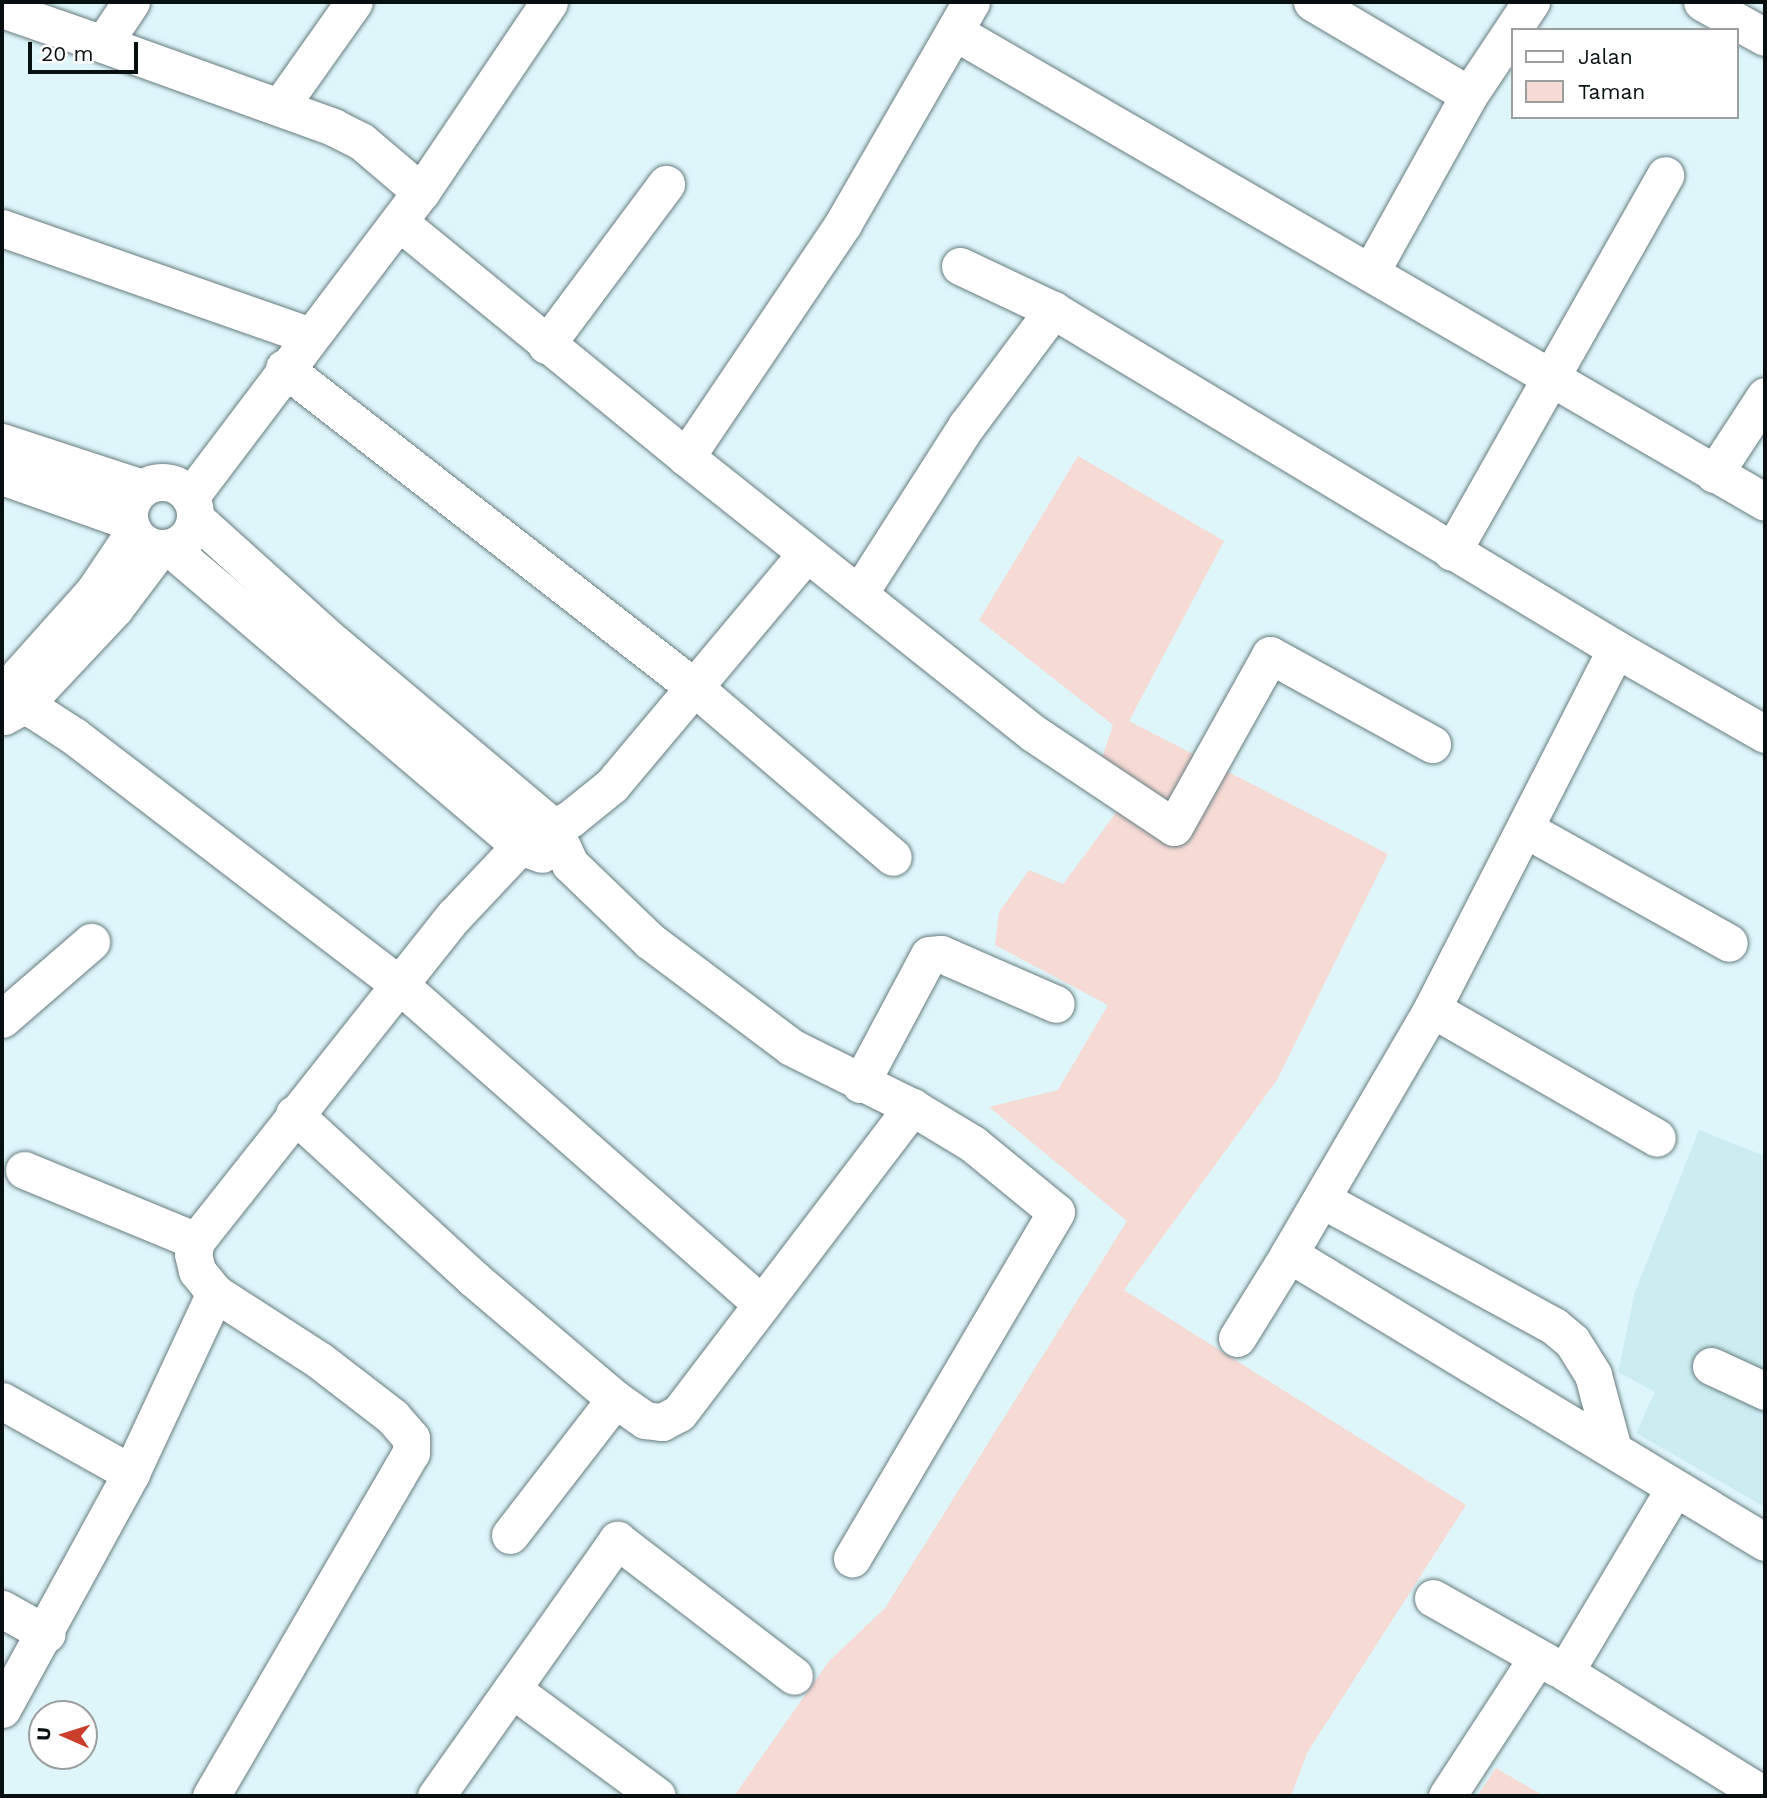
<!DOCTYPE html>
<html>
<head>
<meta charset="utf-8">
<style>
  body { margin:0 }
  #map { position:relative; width:1767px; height:1798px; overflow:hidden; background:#def6fa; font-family:"Work Sans",sans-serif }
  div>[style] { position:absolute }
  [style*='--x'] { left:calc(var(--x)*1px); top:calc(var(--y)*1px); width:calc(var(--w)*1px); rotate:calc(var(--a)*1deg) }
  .built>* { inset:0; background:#cbecf1 }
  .green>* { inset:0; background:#f6dad4 }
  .roads { filter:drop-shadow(0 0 2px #687c80) drop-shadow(0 0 2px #687c80) }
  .minor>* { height:37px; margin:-18.5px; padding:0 18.5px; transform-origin:18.5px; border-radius:18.5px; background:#fff }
  .minor>.ring { margin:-18.5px; padding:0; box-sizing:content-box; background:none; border:37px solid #fff; border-radius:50% }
  span { translate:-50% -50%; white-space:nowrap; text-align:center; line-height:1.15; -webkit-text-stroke:6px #fefefe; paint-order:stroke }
  .frame { position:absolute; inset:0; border:4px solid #070f11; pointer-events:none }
  .legend { position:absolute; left:1511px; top:28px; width:228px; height:91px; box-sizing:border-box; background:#fefefe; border:2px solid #9b9e9f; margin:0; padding:9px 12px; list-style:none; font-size:21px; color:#070f11 }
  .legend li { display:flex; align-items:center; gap:14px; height:35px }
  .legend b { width:35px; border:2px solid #9b9e9f }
  .north { position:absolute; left:28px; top:1700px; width:70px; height:70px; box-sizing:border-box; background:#fefefe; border:2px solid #9b9e9f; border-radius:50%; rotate:273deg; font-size:19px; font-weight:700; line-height:28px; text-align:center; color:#070f11 }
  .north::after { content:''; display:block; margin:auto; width:24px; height:32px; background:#ca3e2b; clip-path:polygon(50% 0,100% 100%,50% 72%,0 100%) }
  .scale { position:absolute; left:28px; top:42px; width:110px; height:32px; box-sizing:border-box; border:4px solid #070f11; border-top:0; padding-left:9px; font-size:21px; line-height:24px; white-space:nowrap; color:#070f11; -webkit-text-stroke:5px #fefefe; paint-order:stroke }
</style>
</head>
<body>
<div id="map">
  <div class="built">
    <div style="clip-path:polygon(1699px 1130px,1765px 1156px,1765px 1507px,1636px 1433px,1655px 1392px,1618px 1372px,1635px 1292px)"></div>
  </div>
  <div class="green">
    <div style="clip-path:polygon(1078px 456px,1224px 541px,1129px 721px,1388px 854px,1277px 1080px,1124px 1290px,1466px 1505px,1307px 1753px,1291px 1796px,734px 1796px,829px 1661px,885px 1608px,1127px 1221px,989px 1107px,1058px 1090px,1108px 1005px,995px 945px,999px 912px,1029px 870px,1063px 884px,1124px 802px,1095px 779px,1113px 725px,979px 620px)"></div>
    <div style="clip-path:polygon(1496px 1768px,1544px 1796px,1477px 1796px)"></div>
  </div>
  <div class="roads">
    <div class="minor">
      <div style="--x:131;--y:2;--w:50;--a:123.7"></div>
      <div style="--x:103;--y:44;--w:245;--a:19.8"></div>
      <div style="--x:333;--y:127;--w:31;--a:27"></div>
      <div style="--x:361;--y:141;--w:79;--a:40.4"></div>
      <div style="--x:971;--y:2;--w:256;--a:120"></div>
      <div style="--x:843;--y:224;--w:281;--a:124"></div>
      <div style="--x:686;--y:457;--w:443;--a:38.5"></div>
      <div style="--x:1033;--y:733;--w:169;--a:33.7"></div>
      <div style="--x:1174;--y:827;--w:197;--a:-60.8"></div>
      <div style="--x:1270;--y:655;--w:185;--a:28.8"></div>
      <div style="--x:1312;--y:2;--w:182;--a:30.6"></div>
      <div style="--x:1469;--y:95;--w:201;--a:119.1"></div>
      <div style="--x:1702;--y:2;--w:72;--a:29.1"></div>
      <div style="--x:2;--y:9;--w:107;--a:19.1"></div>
      <div style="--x:955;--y:32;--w:936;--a:30.12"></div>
      <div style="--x:1469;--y:95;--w:112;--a:-56.3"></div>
      <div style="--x:281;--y:105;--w:126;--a:-54.7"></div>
      <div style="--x:399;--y:222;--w:371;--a:39.3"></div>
      <div style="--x:2;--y:228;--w:324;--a:19.3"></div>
      <div style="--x:960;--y:266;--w:103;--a:25.3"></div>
      <div style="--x:1053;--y:310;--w:657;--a:31.05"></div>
      <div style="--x:1616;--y:649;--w:404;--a:117.1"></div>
      <div style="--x:1432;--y:1009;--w:284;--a:120.3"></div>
      <div style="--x:1289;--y:1254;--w:556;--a:31.18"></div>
      <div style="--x:546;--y:345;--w:201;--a:-53.3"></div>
      <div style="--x:284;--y:368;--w:521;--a:37.9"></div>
      <div style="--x:695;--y:688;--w:260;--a:40.5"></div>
      <div style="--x:2;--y:442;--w:147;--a:18.2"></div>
      <div style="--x:1714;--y:474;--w:93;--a:-56.8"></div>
      <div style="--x:2;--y:476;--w:135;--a:19.5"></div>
      <div class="ring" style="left:129px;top:482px;width:29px;height:29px"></div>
      <div style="--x:190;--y:497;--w:383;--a:-52.9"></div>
      <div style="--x:421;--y:192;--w:229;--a:-56"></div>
      <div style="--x:195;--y:518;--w:187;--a:42"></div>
      <div style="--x:334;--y:643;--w:286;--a:40"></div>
      <div style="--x:553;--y:827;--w:41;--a:65.3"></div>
      <div style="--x:570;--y:864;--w:111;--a:43.9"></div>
      <div style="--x:650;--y:941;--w:176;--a:36.9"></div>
      <div style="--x:791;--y:1047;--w:135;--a:26.4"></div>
      <div style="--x:912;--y:1107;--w:71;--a:31.2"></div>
      <div style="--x:973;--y:1144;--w:107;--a:39.3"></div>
      <div style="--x:1056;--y:1212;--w:402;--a:120.5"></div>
      <div style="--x:170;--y:548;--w:460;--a:40.4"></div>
      <div style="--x:520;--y:846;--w:23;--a:20"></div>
      <div style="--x:1452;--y:552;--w:433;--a:-60.5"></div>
      <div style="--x:860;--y:592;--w:198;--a:-57.4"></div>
      <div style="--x:967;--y:425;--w:144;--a:-53.2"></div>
      <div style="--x:1616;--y:649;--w:172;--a:29.7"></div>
      <div style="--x:19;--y:675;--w:113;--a:-48.2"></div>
      <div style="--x:94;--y:591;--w:71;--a:-55.9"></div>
      <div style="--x:2;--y:699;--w:34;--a:19"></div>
      <div style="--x:34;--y:710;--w:48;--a:33"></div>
      <div style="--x:74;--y:736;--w:412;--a:37.4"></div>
      <div style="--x:401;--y:986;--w:481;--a:41.4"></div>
      <div style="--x:4;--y:716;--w:23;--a:-29"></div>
      <div style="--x:24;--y:705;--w:133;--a:-46.8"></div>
      <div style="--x:115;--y:608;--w:75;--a:-53.1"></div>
      <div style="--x:1527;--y:830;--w:231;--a:29.2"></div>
      <div style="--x:1432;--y:1009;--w:259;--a:29.8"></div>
      <div style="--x:2;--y:1019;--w:118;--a:-40.9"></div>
      <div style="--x:860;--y:1084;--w:146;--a:-61.9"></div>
      <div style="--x:929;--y:955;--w:12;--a:-5"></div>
      <div style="--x:941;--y:954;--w:125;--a:23.5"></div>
      <div style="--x:294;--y:1114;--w:244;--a:42.5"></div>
      <div style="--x:474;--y:1279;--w:185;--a:40.4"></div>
      <div style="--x:615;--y:1399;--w:37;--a:35"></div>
      <div style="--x:645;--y:1420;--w:17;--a:7"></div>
      <div style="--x:662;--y:1422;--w:19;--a:-28"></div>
      <div style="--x:679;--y:1413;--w:385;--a:-52.7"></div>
      <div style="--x:24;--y:1170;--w:186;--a:22.4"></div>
      <div style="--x:1323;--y:1200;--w:263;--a:28.6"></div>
      <div style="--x:1554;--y:1326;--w:23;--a:40"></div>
      <div style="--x:1572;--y:1341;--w:40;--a:58"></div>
      <div style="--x:1593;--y:1375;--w:77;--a:74.9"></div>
      <div style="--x:1237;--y:1338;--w:99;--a:-58.2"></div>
      <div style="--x:1711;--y:1366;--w:60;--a:24.8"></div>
      <div style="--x:2;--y:1401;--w:148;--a:29.2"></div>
      <div style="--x:1674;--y:1489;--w:213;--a:120.8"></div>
      <div style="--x:1565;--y:1672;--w:235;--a:31.8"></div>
      <div style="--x:510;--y:1535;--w:172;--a:-52.3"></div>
      <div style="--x:1433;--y:1598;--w:142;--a:29.4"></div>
      <div style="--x:2;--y:1609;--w:51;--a:29.1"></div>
      <div style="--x:512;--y:1689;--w:180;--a:36.4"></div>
      <div style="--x:2;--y:1709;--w:269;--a:-61.3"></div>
      <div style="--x:131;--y:1473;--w:199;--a:-65"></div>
      <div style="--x:211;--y:1796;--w:397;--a:-59.8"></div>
      <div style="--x:411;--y:1453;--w:15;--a:-90"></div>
      <div style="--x:411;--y:1438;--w:28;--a:-131"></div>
      <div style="--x:393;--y:1417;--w:93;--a:-142.4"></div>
      <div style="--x:319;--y:1360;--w:124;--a:-147.2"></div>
      <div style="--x:215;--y:1293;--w:28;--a:-129"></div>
      <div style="--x:197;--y:1271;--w:17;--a:-103"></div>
      <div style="--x:193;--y:1254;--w:13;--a:-77"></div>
      <div style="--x:196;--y:1241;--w:415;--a:-51.6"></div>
      <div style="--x:454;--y:916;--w:96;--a:-46.7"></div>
      <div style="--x:520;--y:846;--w:57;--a:-28.4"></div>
      <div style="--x:570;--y:819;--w:54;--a:-39"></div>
      <div style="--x:612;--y:785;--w:300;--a:-50"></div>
      <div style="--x:436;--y:1796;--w:314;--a:-54.7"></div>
      <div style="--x:617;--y:1540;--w:223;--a:37.5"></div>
      <div style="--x:1447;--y:1796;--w:165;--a:-56.9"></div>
    </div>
  </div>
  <div class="frame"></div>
  <ul class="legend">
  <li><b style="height:9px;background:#fff"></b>Jalan</li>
  <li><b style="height:19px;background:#f6dad4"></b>Taman</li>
  </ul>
  <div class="north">U</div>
  <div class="scale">20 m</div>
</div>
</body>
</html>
